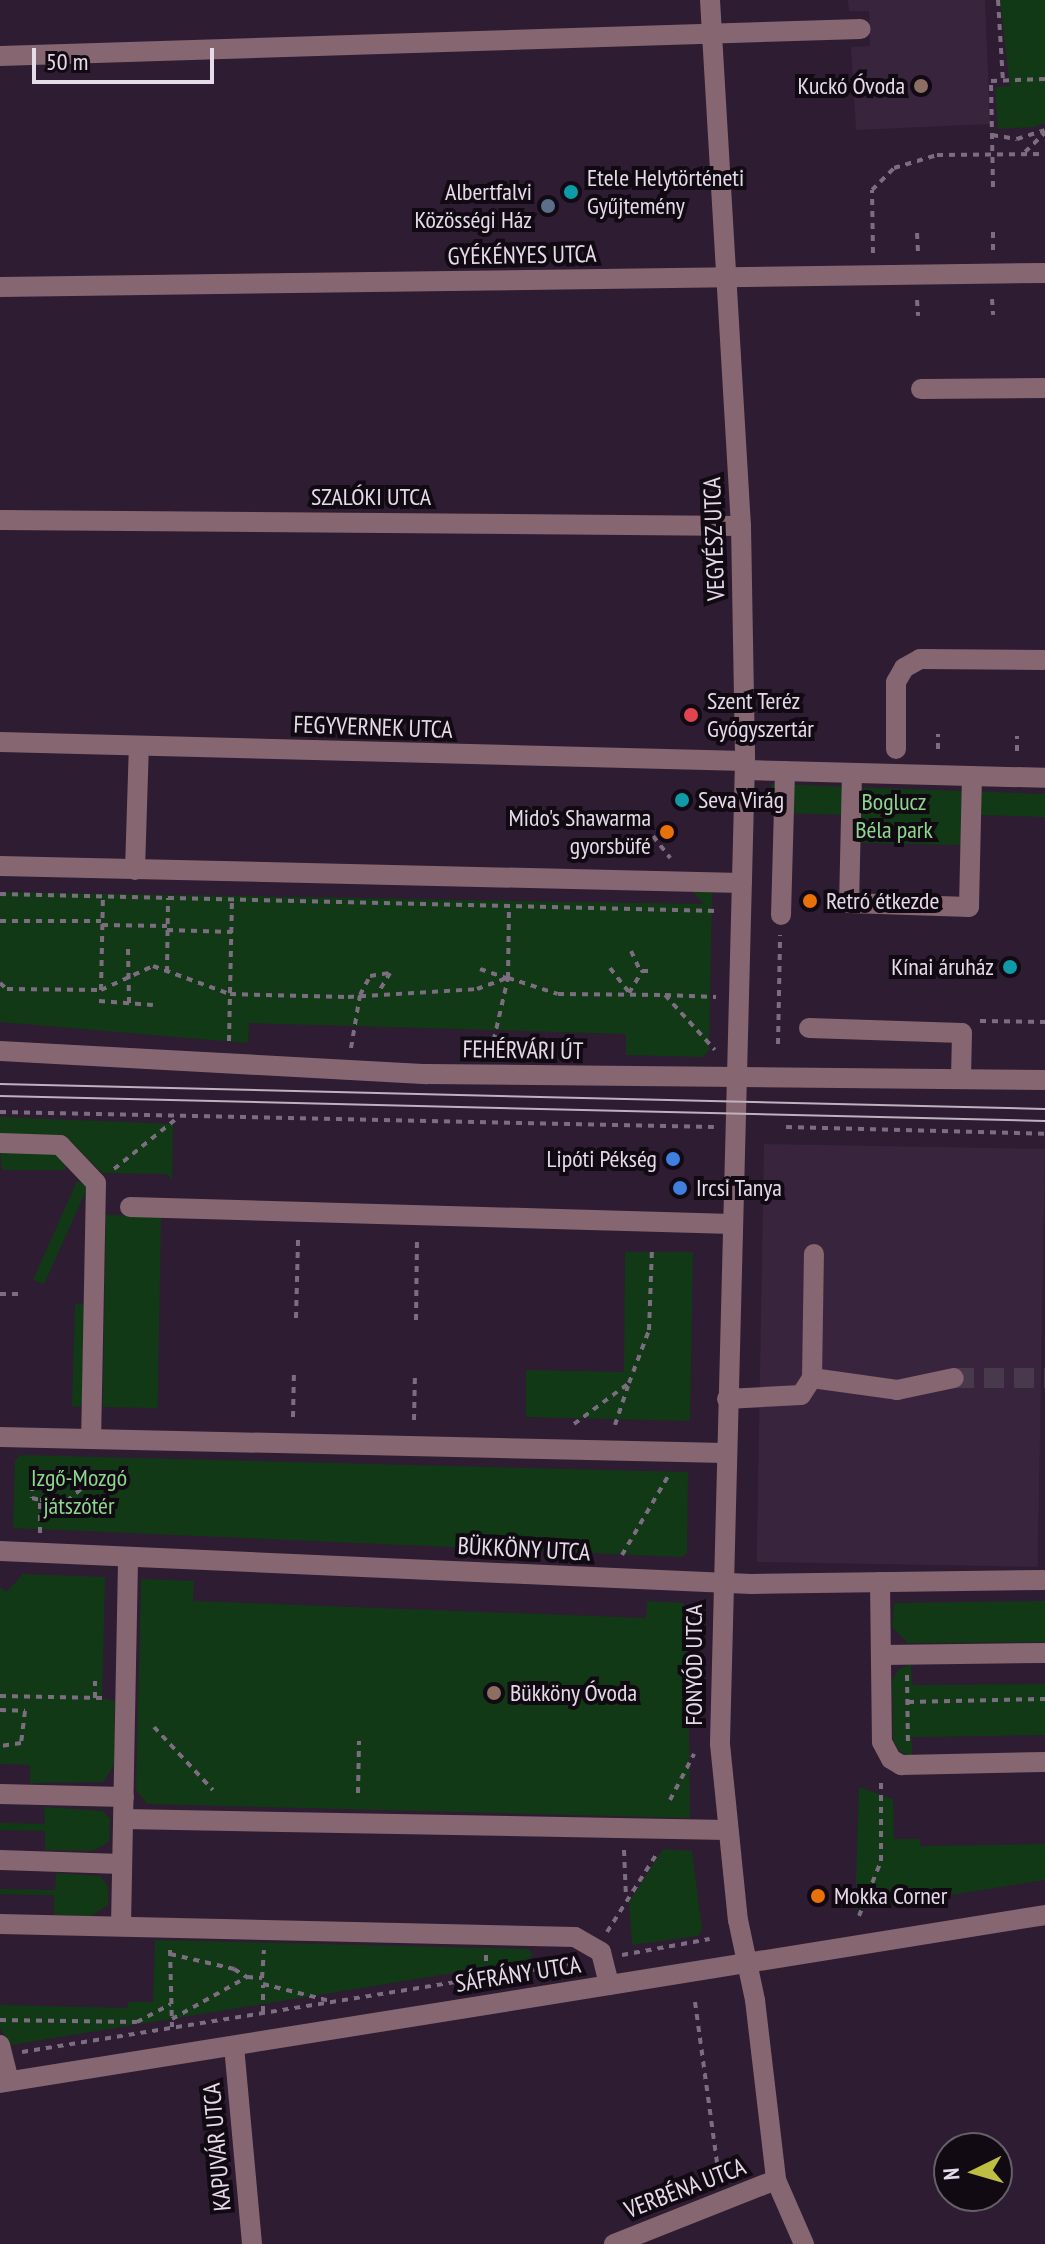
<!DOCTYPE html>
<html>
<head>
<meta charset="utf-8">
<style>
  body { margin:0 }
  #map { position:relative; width:1045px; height:2244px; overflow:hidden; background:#2d1c32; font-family:"PT Sans Narrow",sans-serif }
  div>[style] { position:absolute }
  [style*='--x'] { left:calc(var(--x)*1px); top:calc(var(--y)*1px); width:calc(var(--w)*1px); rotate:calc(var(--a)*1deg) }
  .built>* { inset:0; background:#39243e; transform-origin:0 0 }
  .green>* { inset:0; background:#123915; transform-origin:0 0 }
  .minor-tunnel>* { height:20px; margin-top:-10px; transform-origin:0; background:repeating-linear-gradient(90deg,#49394d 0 20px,transparent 0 30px) }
  .path>* { height:4px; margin-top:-2px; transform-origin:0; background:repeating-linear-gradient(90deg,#7c6e80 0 6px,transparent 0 12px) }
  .minor>* { height:20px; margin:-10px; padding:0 10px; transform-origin:10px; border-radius:10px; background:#866670 }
  .tram>* { height:2px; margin:-1px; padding:0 1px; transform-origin:1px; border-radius:1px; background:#beb2c1 }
  .dots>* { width:22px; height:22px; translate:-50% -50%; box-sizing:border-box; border:4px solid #110a13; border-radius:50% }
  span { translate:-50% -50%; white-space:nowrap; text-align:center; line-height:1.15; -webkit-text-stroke:8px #110a13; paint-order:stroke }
  .poi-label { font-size:24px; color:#e6dbe9 }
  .right { translate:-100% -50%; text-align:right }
  .left { translate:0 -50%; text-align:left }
  .street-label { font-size:24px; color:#e6dbe9 }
  .park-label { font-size:24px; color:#8cd88d }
  .north { position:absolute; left:933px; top:2132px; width:80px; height:80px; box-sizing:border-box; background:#110a13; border:2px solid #665e69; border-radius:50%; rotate:265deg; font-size:22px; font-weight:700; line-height:32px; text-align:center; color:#e6dbe9 }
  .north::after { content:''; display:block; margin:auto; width:28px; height:36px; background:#bebf42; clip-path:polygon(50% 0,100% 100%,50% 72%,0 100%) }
  .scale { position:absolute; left:32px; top:48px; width:182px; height:36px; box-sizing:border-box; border:4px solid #e6dbe9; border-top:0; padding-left:10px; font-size:24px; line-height:28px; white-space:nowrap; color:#e6dbe9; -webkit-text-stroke:6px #110a13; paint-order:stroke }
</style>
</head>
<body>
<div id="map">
  <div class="built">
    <div style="clip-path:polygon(848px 0,985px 0,990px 124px,856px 130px,851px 47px,870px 46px,869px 11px,849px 11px)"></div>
    <div style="left:764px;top:1144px;width:281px;height:418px;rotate:1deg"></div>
  </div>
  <div class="green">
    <div style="clip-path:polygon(1000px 0,1045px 0,1045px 122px,1035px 127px,998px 129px,995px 87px,1010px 86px)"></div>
    <div style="clip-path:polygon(771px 784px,1045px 794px,1045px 817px,980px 815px,963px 845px,857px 843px,858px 815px,772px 813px)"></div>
    <div style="clip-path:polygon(690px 889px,712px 891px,709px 1050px,703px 1057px,626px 1055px,626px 1034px,249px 1023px,248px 1043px,0 1022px,0 892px,704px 904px)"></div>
    <div style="clip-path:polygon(0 1117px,173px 1124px,172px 1180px,167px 1174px,102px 1173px,64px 1135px,0 1134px)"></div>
    <div style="clip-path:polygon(0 1152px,57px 1153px,66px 1163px,65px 1170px,2px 1170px)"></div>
    <div style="left:77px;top:1181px;width:12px;height:108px;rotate:24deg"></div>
    <div style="left:106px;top:1215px;width:55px;height:192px;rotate:1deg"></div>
    <div style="clip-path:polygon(625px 1252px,693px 1252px,690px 1421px,526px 1417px,526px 1370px,624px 1372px)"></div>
    <div style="clip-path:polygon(75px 1304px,85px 1304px,83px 1402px,79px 1407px,72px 1406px)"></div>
    <div style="clip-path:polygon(21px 1455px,688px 1472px,687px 1553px,682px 1557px,13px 1528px,15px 1461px)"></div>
    <div style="clip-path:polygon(23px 1574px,105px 1577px,102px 1698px,115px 1701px,114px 1765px,103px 1782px,30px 1783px,30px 1765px,0 1764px,0 1587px,6px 1592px)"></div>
    <div style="clip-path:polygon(141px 1579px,194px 1581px,193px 1601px,646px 1618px,647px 1601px,683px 1603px,688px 1611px,690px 1818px,147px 1804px,136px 1790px)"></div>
    <div style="clip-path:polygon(1045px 1601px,1045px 1642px,908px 1643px,892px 1627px,894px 1603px)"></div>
    <div style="clip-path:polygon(911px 1664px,912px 1685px,1045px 1684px,1045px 1735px,912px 1737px,912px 1756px,900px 1752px,893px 1741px,892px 1681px,898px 1670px)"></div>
    <div style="clip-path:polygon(859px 1787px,893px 1799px,894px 1839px,920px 1839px,920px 1846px,1045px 1844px,1045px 1880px,855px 1910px)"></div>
    <div style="clip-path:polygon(44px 1807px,103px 1811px,110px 1819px,109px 1842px,92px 1851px,45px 1850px,45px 1831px,0 1830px,0 1823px,45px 1824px)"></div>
    <div style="clip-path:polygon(663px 1849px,692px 1851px,702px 1930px,698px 1936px,632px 1945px,629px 1902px)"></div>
    <div style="clip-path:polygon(56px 1873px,100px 1876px,108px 1886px,108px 1905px,91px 1916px,54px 1915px,54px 1895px,0 1894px,0 1889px,55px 1890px)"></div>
    <div style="clip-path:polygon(155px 1940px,528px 1949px,533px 1954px,527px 1961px,11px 2045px,0 2028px,0 2005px,127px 2008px,128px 2002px,153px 2002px)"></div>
  </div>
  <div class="minor-tunnel">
    <div style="--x:954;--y:1378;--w:91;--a:0"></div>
  </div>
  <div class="path">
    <div style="--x:998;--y:0;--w:81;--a:86.5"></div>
    <div style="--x:992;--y:135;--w:25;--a:9"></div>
    <div style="--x:1017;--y:139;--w:29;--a:-18"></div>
    <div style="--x:1025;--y:152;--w:28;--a:-44"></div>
    <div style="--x:993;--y:187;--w:106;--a:-91.1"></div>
    <div style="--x:991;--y:81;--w:54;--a:-2.1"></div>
    <div style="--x:993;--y:232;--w:19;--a:90"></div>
    <div style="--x:917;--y:233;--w:19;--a:87"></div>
    <div style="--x:873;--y:253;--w:63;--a:-90.9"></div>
    <div style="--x:872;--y:190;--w:31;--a:-45"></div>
    <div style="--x:894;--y:168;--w:45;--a:-16.8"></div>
    <div style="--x:937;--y:155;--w:108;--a:-0.5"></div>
    <div style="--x:992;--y:299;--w:16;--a:86"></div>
    <div style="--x:917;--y:300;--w:16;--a:86"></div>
    <div style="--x:938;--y:749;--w:15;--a:-90"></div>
    <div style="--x:1017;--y:751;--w:15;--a:-90"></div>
    <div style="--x:637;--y:857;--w:26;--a:-53"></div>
    <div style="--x:653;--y:836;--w:28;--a:52"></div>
    <div style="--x:0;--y:894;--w:718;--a:1.36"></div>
    <div style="--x:0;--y:921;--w:101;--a:0"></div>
    <div style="--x:102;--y:925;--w:65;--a:0.9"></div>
    <div style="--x:167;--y:930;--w:65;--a:1.8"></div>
    <div style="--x:128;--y:949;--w:54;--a:88.9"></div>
    <div style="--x:631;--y:951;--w:23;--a:65"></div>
    <div style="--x:610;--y:968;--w:34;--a:52"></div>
    <div style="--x:480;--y:969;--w:28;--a:19"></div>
    <div style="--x:167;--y:972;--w:74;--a:-89.2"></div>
    <div style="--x:0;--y:983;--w:9;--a:41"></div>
    <div style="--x:7;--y:989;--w:94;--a:0.6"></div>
    <div style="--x:101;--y:990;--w:57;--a:-24.8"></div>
    <div style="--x:153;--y:966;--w:82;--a:20"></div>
    <div style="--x:230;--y:994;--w:118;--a:1.5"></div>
    <div style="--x:348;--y:997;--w:129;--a:-3.5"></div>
    <div style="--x:477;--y:989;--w:33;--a:-20"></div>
    <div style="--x:508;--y:978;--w:52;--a:17.7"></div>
    <div style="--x:558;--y:994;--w:107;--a:0.5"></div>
    <div style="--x:665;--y:995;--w:74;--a:47.7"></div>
    <div style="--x:101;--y:990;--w:94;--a:-88.8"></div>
    <div style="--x:629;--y:993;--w:26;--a:-59"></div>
    <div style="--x:642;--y:971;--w:7;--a:0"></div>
    <div style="--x:665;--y:995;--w:51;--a:2.2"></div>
    <div style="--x:99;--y:1001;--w:54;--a:4.2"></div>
    <div style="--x:980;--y:1021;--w:65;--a:0.9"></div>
    <div style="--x:229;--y:1041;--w:143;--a:-88.8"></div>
    <div style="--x:778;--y:1044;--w:109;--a:-88.9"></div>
    <div style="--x:351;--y:1048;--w:54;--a:-80.4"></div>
    <div style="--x:360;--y:995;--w:21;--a:-62"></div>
    <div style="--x:370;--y:976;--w:20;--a:-9"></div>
    <div style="--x:390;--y:973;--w:21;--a:121"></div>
    <div style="--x:491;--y:1052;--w:76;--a:-77.1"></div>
    <div style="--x:508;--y:978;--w:71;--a:-89.2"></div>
    <div style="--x:0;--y:1112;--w:714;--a:1.2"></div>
    <div style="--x:786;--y:1127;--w:259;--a:1.5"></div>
    <div style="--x:114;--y:1169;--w:80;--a:-38.9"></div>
    <div style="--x:0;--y:1294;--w:22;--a:0"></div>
    <div style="--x:296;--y:1318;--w:79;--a:-88.5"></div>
    <div style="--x:416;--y:1320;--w:78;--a:-89.3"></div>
    <div style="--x:293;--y:1417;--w:48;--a:-88.8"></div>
    <div style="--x:414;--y:1420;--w:48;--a:-88.8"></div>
    <div style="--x:574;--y:1424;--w:69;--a:-36.7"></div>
    <div style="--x:629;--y:1383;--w:57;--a:-69.3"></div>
    <div style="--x:649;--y:1330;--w:83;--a:-87.9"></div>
    <div style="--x:615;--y:1425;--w:41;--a:-71.6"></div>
    <div style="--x:32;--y:1485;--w:13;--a:90"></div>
    <div style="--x:32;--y:1498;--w:8;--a:14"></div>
    <div style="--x:40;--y:1533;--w:33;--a:-90"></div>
    <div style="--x:40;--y:1500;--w:27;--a:2"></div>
    <div style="--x:67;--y:1501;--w:29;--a:-41"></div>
    <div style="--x:622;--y:1555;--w:95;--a:-59.7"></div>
    <div style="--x:907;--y:1675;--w:68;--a:89.2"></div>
    <div style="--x:0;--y:1696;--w:102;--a:1.1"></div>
    <div style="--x:95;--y:1698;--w:17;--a:-90"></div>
    <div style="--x:908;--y:1702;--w:137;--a:-1.3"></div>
    <div style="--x:0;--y:1710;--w:25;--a:2"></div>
    <div style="--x:25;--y:1711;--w:32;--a:97"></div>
    <div style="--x:21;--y:1743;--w:21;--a:172"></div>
    <div style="--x:154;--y:1727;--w:86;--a:46.9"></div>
    <div style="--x:358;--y:1793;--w:52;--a:-88.9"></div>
    <div style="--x:670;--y:1800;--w:52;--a:-62.4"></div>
    <div style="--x:624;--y:1850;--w:47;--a:87.6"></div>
    <div style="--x:859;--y:1916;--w:59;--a:-68.2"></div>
    <div style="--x:881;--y:1861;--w:84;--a:-90"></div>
    <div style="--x:607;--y:1932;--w:95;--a:-57.5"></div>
    <div style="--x:170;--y:1950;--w:77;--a:88.5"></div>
    <div style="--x:170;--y:1954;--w:66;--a:13.2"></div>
    <div style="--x:234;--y:1969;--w:15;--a:32"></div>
    <div style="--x:486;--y:1955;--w:22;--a:90"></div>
    <div style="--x:622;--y:1955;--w:89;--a:-10.3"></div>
    <div style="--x:263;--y:1984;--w:69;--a:14.2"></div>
    <div style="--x:695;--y:2002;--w:178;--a:82.2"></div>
    <div style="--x:263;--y:2012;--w:27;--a:-90"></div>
    <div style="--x:172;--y:2019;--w:86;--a:-29.2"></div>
    <div style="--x:247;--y:1977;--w:15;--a:4"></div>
    <div style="--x:262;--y:1978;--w:28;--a:-86"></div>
    <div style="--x:0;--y:2020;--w:137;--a:0.8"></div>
    <div style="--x:137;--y:2022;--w:38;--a:-28"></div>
    <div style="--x:22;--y:2052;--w:559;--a:-9.16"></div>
  </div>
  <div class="minor">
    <div style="--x:710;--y:0;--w:527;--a:86.63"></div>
    <div style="--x:741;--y:526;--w:235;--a:89"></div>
    <div style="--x:745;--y:761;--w:983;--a:91.46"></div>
    <div style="--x:720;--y:1744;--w:177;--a:84.2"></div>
    <div style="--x:738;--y:1920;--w:82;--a:78"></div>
    <div style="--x:755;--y:2000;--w:181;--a:83.3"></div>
    <div style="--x:776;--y:2180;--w:70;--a:66.4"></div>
    <div style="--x:0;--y:56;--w:861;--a:-1.8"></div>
    <div style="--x:0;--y:287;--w:1045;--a:-0.77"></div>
    <div style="--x:921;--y:389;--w:124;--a:-0.5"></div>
    <div style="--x:0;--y:520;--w:741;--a:0.46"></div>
    <div style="--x:0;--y:742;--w:745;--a:1.46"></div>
    <div style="--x:896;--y:749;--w:67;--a:-90"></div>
    <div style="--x:896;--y:682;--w:16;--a:-60"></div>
    <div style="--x:904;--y:668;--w:18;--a:-29"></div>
    <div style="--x:920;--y:659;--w:125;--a:0.5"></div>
    <div style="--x:745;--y:770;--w:300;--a:1.5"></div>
    <div style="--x:852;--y:773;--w:130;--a:91.3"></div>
    <div style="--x:849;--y:903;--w:120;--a:1.9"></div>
    <div style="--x:969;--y:907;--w:131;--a:-88.7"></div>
    <div style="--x:0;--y:866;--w:742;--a:1.31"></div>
    <div style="--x:135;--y:870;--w:124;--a:-88.2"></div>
    <div style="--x:781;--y:915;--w:144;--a:-88.4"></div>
    <div style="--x:809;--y:1028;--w:153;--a:1.9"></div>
    <div style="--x:962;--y:1033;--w:43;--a:91.3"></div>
    <div style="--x:0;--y:1051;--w:428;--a:3.1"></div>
    <div style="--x:427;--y:1074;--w:618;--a:0.56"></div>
    <div style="--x:0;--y:1143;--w:60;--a:1.9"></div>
    <div style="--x:60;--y:1145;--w:52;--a:46.5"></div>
    <div style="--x:96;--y:1183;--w:255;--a:91.1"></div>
    <div style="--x:130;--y:1207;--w:603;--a:1.61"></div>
    <div style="--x:812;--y:1378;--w:124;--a:-89.1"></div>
    <div style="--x:727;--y:1399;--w:74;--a:-3.1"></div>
    <div style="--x:801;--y:1395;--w:20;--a:-57"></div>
    <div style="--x:812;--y:1378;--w:86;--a:8"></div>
    <div style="--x:897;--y:1390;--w:58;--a:-11.9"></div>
    <div style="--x:0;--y:1437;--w:725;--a:1.26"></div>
    <div style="--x:0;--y:1551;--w:752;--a:2.52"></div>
    <div style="--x:751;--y:1584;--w:294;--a:-0.8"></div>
    <div style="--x:880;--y:1582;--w:160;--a:89.3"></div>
    <div style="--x:882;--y:1742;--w:19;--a:62"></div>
    <div style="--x:891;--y:1759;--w:12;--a:31"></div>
    <div style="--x:901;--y:1765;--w:144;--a:-1.2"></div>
    <div style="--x:882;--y:1655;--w:163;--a:-0.7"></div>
    <div style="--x:0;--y:1794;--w:124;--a:1.4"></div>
    <div style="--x:124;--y:1819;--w:603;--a:1.05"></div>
    <div style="--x:0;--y:1860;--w:122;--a:1.9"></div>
    <div style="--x:0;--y:1924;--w:575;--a:1.3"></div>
    <div style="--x:575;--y:1937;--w:30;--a:30"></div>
    <div style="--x:601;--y:1952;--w:34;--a:76"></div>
    <div style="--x:121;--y:1926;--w:369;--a:-88.9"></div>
    <div style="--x:0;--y:2045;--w:37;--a:76"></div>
    <div style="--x:234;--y:2046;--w:199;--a:84.8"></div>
    <div style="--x:0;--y:2083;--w:1058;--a:-9.13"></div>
    <div style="--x:614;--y:2244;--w:174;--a:-21.6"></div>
  </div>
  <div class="tram">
    <div style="--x:0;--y:1084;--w:1045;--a:1.37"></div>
    <div style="--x:0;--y:1096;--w:1045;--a:1.37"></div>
  </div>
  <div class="dots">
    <div style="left:921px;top:86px;background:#8d6e63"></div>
    <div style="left:571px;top:192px;background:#0f9aa8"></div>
    <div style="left:548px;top:206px;background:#5c6f8a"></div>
    <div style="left:691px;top:715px;background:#e0444e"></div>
    <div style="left:682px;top:800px;background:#0f9aa8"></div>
    <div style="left:667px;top:832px;background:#e8710a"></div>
    <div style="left:810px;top:901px;background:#e8710a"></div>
    <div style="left:1010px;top:967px;background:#0f9aa8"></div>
    <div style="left:673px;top:1159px;background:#3f7fe0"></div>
    <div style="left:680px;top:1188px;background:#3f7fe0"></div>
    <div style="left:494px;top:1693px;background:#8d6e63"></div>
    <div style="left:818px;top:1896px;background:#e8710a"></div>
  </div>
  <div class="poi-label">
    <span class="right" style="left:905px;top:86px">Kuckó Óvoda</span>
    <span class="left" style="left:587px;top:192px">Etele Helytörténeti<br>Gyűjtemény</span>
    <span class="right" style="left:532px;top:206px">Albertfalvi<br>Közösségi Ház</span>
    <span class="left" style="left:707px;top:715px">Szent Teréz<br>Gyógyszertár</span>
    <span class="left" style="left:698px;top:800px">Seva Virág</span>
    <span class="right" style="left:651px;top:832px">Mido's Shawarma<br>gyorsbüfé</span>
    <span class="left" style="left:826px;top:901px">Retró étkezde</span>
    <span class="right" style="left:994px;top:967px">Kínai áruház</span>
    <span class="right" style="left:657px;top:1159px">Lipóti Pékség</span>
    <span class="left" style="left:696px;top:1188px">Ircsi Tanya</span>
    <span class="left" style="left:510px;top:1693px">Bükköny Óvoda</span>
    <span class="left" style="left:834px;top:1896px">Mokka Corner</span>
  </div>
  <div class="street-label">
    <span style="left:522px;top:255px;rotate:-1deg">GYÉKÉNYES UTCA</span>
    <span style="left:371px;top:497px">SZALÓKI UTCA</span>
    <span style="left:714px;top:539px;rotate:-92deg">VEGYÉSZ UTCA</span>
    <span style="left:373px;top:727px;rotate:2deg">FEGYVERNEK UTCA</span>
    <span style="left:523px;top:1050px;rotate:1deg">FEHÉRVÁRI ÚT</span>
    <span style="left:524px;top:1549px;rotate:3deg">BÜKKÖNY UTCA</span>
    <span style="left:694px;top:1665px;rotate:-90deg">FONYÓD UTCA</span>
    <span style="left:518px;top:1974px;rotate:-9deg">SÁFRÁNY UTCA</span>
    <span style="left:217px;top:2147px;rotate:-95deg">KAPUVÁR UTCA</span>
    <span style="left:685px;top:2188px;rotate:-21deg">VERBÉNA UTCA</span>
  </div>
  <div class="park-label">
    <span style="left:894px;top:816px">Boglucz<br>Béla park</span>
    <span style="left:79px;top:1492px">Izgő-Mozgó<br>játszótér</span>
  </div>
  <div class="north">N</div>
  <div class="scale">50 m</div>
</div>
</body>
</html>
